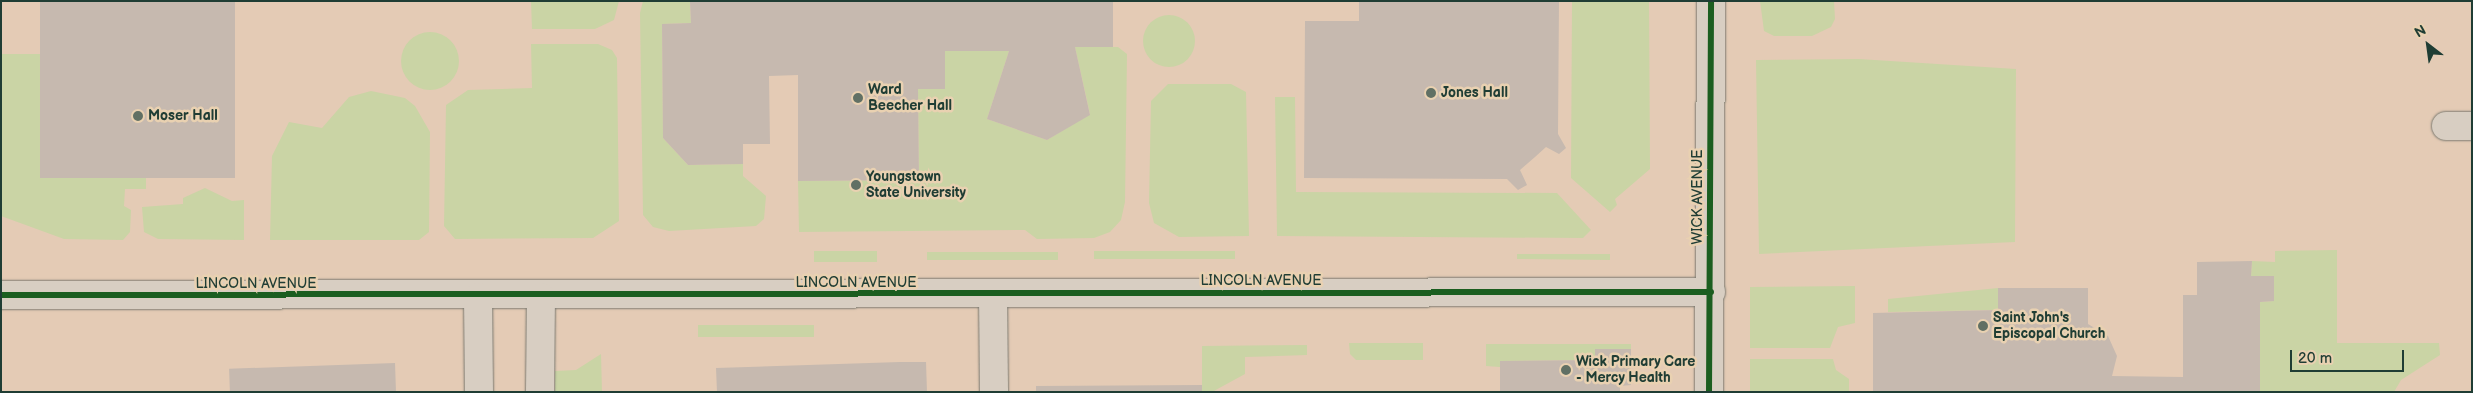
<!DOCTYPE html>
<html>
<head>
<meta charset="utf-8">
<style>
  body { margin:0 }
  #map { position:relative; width:2473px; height:393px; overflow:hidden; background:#dccfbe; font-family:"Balsamiq Sans",sans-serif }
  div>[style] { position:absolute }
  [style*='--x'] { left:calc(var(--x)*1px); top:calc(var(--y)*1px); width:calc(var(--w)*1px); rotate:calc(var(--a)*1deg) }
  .built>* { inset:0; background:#e4cbb5; transform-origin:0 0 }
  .green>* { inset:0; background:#cad4a5; transform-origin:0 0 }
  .round { border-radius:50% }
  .building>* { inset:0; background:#c6b9af; transform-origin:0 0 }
  .roads { filter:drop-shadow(0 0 1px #7a7970) drop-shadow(0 0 1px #7a7970) }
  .minor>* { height:28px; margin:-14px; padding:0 14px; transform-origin:14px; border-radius:14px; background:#d8cec2 }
  .major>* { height:28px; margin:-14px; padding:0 14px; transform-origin:14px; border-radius:14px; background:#d8cec2 }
  .cycleway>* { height:6px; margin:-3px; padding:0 3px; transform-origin:3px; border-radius:3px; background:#1b5e20 }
  .dots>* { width:14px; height:14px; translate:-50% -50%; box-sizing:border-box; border:2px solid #e9d1b1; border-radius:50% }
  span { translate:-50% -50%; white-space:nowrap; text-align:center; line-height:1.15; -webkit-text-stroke:5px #e9d1b1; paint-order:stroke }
  .poi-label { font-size:14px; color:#1f3d34; font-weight:700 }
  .left { translate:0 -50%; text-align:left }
  .street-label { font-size:14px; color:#1f3d34 }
  .frame { position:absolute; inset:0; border:2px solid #1f3d34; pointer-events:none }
  .north { position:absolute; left:2403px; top:20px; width:50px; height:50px; -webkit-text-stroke:4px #e9d1b1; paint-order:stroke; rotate:330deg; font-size:14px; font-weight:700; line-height:20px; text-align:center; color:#1f3d34 }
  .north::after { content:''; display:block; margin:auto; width:18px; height:22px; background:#1f3d34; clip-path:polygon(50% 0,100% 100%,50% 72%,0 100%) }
  .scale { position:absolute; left:2290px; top:350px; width:114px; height:22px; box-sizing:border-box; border:2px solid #1f3d34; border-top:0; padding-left:6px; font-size:15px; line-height:18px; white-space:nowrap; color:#1f3d34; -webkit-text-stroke:4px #e9d1b1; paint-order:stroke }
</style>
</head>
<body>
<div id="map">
  <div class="built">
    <div style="left:1px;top:1px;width:2471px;height:391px"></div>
  </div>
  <div class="green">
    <div style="clip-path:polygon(531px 1px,619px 1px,614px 20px,595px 29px,532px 29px)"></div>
    <div style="clip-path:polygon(643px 1px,734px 1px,690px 3px,691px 23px,662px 24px,663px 138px,688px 165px,743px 164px,743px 176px,766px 196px,764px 219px,756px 226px,669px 231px,653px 227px,643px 215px,640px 13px)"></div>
    <div style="clip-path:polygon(1572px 1px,1649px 1px,1650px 169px,1615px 199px,1617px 205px,1610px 212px,1571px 178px)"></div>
    <div style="clip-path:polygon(1760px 1px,1834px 1px,1835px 19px,1831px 27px,1812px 36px,1774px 36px,1764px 31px)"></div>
    <div class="round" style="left:1143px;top:15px;width:52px;height:52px"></div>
    <div class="round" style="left:401px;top:32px;width:58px;height:58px"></div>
    <div style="clip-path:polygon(531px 44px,598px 44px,612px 50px,617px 58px,619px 221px,593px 238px,455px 239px,444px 226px,446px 105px,468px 90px,532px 88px)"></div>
    <div style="clip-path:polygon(1075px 47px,1118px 47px,1127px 54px,1125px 202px,1121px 220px,1110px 232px,1094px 238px,1037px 239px,1025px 230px,799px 232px,798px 181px,919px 180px,918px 89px,945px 89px,945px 51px,1009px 51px,987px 119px,1047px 140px,1090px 114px)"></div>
    <div style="clip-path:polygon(1px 54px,40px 54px,41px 178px,146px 177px,146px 189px,125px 189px,124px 206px,131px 210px,130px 232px,123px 240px,64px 239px,1px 216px)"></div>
    <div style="clip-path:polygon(1859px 59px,2016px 69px,2015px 242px,1759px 254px,1756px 60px)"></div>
    <div style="clip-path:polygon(1168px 84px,1231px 84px,1246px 92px,1249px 236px,1179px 237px,1154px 223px,1149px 203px,1151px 101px)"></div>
    <div style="clip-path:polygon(371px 91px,405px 98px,415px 106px,430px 132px,429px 232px,419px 240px,270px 240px,272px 156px,289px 122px,322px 128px,349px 97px)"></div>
    <div style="clip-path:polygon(1275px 97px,1295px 97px,1296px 192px,1557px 193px,1591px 230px,1583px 238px,1277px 236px)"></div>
    <div style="clip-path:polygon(205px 188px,232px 201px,244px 200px,244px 240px,158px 239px,144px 232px,142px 207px,183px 204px,183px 198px)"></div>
    <div style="clip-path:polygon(2337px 250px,2337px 343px,2439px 343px,2440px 355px,2401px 380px,2394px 392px,2260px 392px,2260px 302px,2274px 301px,2274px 277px,2251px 276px,2252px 261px,2275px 262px,2275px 251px)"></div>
    <div style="left:814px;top:251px;width:63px;height:11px"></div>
    <div style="left:1235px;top:251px;width:8px;height:141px;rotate:90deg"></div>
    <div style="left:1058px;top:252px;width:8px;height:131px;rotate:90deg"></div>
    <div style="clip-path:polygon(1517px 254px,1610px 254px,1610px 260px,1517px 259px)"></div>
    <div style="clip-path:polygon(1855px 286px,1855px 323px,1838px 327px,1830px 348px,1750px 348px,1750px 287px)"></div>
    <div style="clip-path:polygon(1998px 288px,1998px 310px,1888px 312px,1888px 299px)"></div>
    <div style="left:814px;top:325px;width:12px;height:116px;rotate:90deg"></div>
    <div style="clip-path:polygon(1349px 343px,1423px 343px,1423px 360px,1356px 360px,1350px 354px)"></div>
    <div style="clip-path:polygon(1486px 344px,1631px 344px,1631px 349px,1595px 349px,1595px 360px,1500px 361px,1500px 367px,1486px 366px)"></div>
    <div style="clip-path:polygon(1307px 345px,1307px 355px,1245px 357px,1245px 374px,1212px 392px,1202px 392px,1202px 346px)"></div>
    <div style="clip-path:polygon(601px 354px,602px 392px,555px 392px,555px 371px,576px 370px)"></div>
    <div style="clip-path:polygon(1750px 359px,1833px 359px,1836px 370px,1849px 379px,1849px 392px,1750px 392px)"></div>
  </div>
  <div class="building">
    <div style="left:40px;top:1px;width:195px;height:177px"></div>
    <div style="clip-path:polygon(1113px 1px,1113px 47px,1075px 47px,1090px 115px,1047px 140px,987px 119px,1009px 51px,945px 51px,945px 89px,918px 89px,919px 180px,798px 181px,798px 75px,769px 76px,770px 144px,743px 144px,743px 164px,688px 165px,663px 138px,662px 24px,691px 23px,690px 2px)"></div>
    <div style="clip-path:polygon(1359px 1px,1559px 1px,1558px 134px,1566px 148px,1559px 154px,1546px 147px,1535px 157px,1520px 170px,1527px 185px,1518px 190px,1507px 179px,1304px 178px,1305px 21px,1359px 21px)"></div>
    <div style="clip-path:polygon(2252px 261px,2251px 276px,2274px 276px,2274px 301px,2260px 302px,2260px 392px,1873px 392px,1873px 313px,1998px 310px,1998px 288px,2088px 288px,2088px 324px,2108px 336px,2117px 356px,2112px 376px,2183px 377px,2183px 295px,2197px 295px,2197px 262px)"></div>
    <div style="clip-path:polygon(1595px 349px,1631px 349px,1631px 385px,1620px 386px,1620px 392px,1500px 392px,1500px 361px,1595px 360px)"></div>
    <div style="clip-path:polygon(900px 362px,926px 362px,927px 392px,717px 392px,716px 368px)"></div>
    <div style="left:395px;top:363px;width:29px;height:166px;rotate:88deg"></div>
    <div style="clip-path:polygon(1202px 385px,1202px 392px,1036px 392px,1036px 386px)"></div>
  </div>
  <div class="roads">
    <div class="minor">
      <div style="--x:2446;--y:126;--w:26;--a:0"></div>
      <div style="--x:993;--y:294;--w:98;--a:89.4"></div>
      <div style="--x:1;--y:295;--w:1710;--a:-0.1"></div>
      <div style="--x:478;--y:297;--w:95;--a:89.4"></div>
      <div style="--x:540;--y:392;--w:95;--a:-89.4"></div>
    </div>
    <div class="major">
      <div style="--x:1709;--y:392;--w:391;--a:-89.7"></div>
    </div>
  </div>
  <div class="cycleway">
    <div style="--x:1;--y:295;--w:1710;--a:-0.1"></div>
    <div style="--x:1709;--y:392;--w:391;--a:-89.7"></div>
  </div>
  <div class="dots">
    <div style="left:1431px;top:93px;background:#617064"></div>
    <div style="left:858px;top:98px;background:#617064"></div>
    <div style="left:138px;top:116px;background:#617064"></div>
    <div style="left:856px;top:185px;background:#617064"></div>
    <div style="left:1983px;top:326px;background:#617064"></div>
    <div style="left:1566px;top:370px;background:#617064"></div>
  </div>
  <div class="poi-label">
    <span class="left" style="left:868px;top:98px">Ward<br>Beecher Hall</span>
    <span class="left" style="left:1441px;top:93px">Jones Hall</span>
    <span class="left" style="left:148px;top:116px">Moser Hall</span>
    <span class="left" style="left:866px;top:185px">Youngstown<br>State University</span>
    <span class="left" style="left:1993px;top:326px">Saint John's<br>Episcopal Church</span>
    <span class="left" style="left:1576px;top:370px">Wick Primary Care<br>- Mercy Health</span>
  </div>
  <div class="street-label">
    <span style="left:1698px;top:197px;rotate:-90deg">WICK AVENUE</span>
    <span style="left:1261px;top:281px">LINCOLN AVENUE</span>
    <span style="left:856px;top:283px">LINCOLN AVENUE</span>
    <span style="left:256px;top:284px">LINCOLN AVENUE</span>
  </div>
  <div class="frame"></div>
  <div class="north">N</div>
  <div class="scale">20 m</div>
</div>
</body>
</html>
